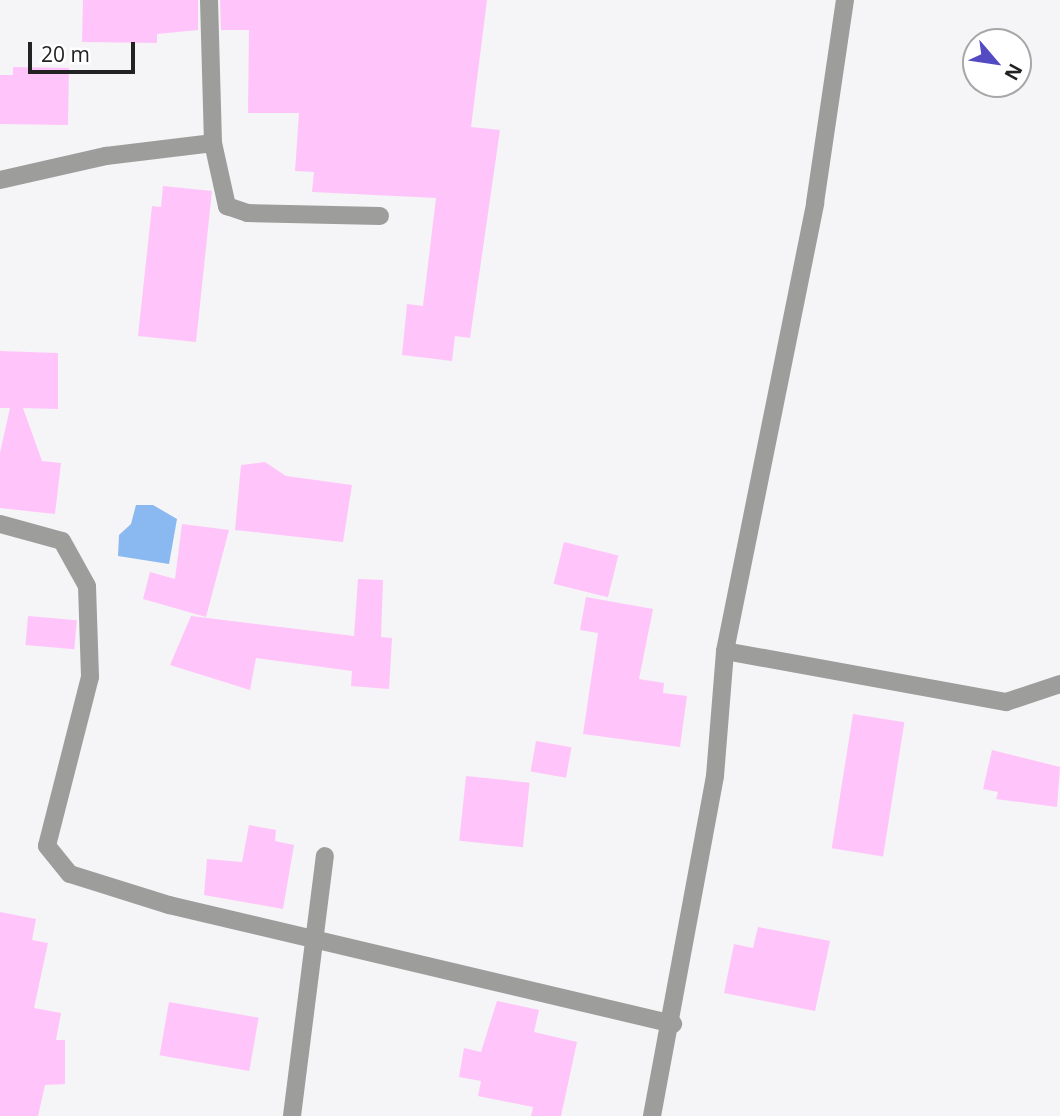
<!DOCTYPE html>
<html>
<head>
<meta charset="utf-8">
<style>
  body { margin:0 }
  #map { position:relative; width:1060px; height:1116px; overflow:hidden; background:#f5f4f6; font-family:"Open Sans",sans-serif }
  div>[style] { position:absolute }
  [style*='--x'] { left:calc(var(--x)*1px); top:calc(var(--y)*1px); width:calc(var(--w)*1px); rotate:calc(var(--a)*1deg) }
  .water>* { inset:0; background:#8ab8f0 }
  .building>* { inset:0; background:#ffc5fa; transform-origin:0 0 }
  .minor>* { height:18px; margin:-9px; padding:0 9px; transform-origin:9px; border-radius:9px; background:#9d9d9c }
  span { translate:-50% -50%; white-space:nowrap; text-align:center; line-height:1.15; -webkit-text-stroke:7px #fff; paint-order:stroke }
  .north { position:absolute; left:962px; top:28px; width:70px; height:70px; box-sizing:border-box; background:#fff; border:2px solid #a7a7a7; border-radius:50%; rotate:119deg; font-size:19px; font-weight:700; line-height:28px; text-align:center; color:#222 }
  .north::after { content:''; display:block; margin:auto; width:24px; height:32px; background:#544ac1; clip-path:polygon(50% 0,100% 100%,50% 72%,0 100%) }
  .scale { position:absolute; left:28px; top:42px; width:107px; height:32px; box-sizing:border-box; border:4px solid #222; border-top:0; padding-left:9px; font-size:21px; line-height:24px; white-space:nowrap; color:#222; -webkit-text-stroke:5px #fff; paint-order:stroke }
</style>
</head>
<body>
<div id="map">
  <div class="water">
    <div style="clip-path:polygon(136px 505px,153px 505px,177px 519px,169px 564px,118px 556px,119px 535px,131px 524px)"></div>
  </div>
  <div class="building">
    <div style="clip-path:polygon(83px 0,198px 0,198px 30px,157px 34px,157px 43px,82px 42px)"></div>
    <div style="clip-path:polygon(220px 0,487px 0,471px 127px,500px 130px,470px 338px,455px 336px,452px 361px,402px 355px,407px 304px,423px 306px,436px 198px,312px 192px,314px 172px,295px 171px,299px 113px,248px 113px,249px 30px,221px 30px)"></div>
    <div style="clip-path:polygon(13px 67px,69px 68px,68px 125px,0 124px,0 75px,13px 75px)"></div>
    <div style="clip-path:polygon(163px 186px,212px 191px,196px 342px,138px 336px,152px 206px,161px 207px)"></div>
    <div style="clip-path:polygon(0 351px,58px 353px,58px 409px,23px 408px,42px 461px,61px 463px,55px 514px,0 508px,0 453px,10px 408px,0 408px)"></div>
    <div style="clip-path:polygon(265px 462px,286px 476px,352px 485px,343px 542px,235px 530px,241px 465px)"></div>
    <div style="clip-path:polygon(182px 524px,229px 530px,206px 617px,143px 599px,150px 572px,175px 579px)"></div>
    <div style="left:564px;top:542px;width:56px;height:43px;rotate:14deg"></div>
    <div style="clip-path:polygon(358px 579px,383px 580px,381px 637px,392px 638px,389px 689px,351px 686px,352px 671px,256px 658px,250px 690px,170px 665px,191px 616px,354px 636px)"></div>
    <div style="clip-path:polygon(586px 597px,653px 609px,639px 679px,664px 683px,663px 693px,687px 696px,680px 747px,583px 734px,598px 633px,580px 630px)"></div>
    <div style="left:28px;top:616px;width:49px;height:29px;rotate:5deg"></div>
    <div style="left:853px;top:714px;width:52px;height:136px;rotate:9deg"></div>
    <div style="left:536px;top:741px;width:36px;height:31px;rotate:10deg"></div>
    <div style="clip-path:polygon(992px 750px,1060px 767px,1057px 807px,996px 799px,998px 792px,983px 789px)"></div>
    <div style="left:466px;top:776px;width:64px;height:65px;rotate:6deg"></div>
    <div style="clip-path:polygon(249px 825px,276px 830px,275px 841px,294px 845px,283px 909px,204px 895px,207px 859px,242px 862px)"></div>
    <div style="clip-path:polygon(0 912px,36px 919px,32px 940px,48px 943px,34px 1008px,61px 1013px,56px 1040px,65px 1040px,65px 1084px,45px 1085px,38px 1116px,0 1116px)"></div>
    <div style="clip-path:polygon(758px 927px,830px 941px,815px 1011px,724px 993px,734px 944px,753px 948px)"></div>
    <div style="clip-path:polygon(497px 1001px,539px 1010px,534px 1032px,577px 1042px,561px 1116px,531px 1116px,533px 1107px,478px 1096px,481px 1081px,459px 1077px,464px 1048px,481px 1052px)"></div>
    <div style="left:169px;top:1002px;width:91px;height:54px;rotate:10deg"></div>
  </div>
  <div class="minor">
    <div style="--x:209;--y:0;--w:143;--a:88.4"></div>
    <div style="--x:213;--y:143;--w:65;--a:77.5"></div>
    <div style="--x:227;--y:206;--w:21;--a:19"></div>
    <div style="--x:247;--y:213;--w:133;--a:1.3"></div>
    <div style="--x:0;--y:180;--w:109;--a:-12.8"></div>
    <div style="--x:106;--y:156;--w:108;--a:-6.9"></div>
    <div style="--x:0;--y:524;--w:64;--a:15.3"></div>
    <div style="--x:62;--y:541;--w:51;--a:60.9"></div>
    <div style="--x:87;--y:586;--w:91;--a:88.1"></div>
    <div style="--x:90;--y:677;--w:174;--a:104.3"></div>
    <div style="--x:47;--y:846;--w:36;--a:51"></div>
    <div style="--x:70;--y:874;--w:104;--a:17.4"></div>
    <div style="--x:169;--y:905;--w:518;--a:13.28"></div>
    <div style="--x:725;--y:651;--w:286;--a:10.3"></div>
    <div style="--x:1006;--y:702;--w:57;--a:-18.4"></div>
    <div style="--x:292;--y:1116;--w:262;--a:-82.8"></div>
    <div style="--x:652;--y:1116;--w:346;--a:-79.5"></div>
    <div style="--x:715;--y:776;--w:125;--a:-85.4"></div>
    <div style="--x:725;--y:651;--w:457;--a:-78.6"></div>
    <div style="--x:815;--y:203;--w:205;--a:-81.6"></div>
  </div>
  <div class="north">N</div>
  <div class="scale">20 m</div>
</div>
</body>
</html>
